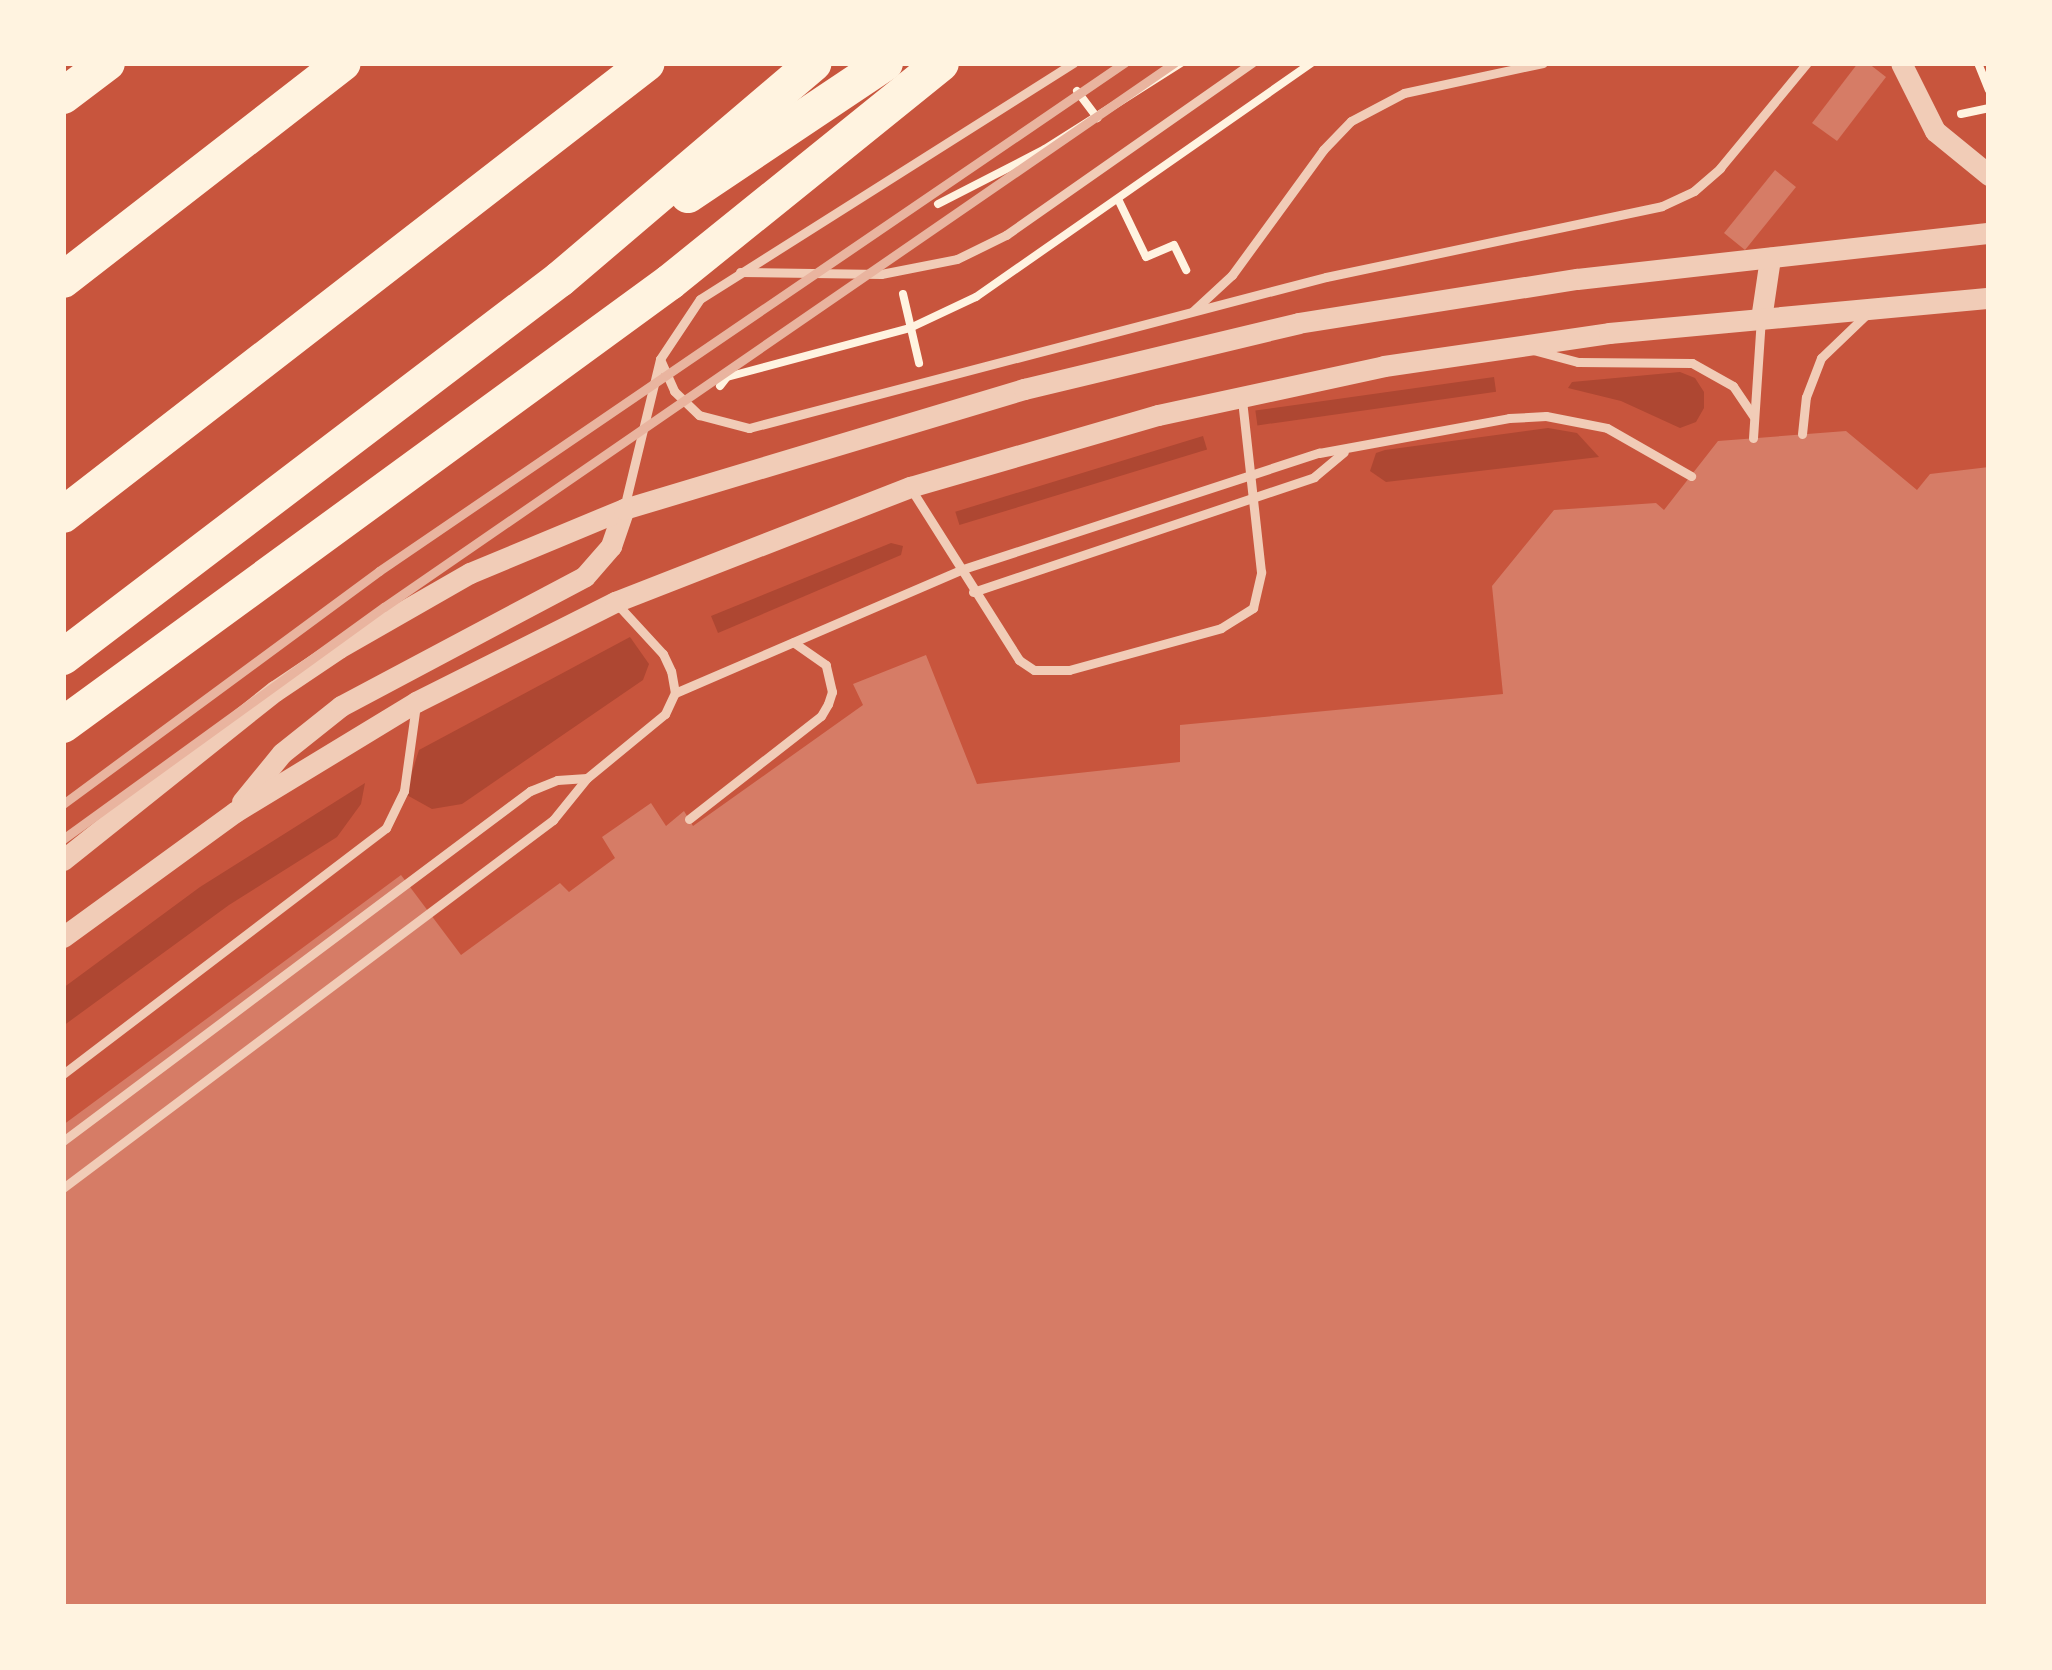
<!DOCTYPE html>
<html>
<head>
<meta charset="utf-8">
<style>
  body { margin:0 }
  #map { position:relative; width:2052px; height:1670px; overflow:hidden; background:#c8553d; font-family:Mulish,sans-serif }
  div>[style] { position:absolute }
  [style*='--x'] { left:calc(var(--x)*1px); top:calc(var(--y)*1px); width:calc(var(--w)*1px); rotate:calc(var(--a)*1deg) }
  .green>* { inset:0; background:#ae4732; transform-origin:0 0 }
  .building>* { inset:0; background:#d67c66; transform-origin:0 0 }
  .path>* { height:8px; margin:-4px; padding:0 4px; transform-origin:4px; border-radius:4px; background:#fff3e0 }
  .service>* { height:9px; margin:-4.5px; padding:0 4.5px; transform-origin:4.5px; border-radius:4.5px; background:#f1ccb7 }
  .tertiary>* { height:21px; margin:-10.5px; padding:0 10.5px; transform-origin:10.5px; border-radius:10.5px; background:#f1ccb7 }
  .motorway>* { height:36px; margin:-18px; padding:0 18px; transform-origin:18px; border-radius:18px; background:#fff3e0 }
  .rail>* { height:9px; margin:-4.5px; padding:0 4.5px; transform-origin:4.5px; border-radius:4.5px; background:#e9b49f }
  span { translate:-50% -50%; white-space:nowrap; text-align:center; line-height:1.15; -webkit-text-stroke:12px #fff3e0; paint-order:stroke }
  .frame { position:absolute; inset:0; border:66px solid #fff3e0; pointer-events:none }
</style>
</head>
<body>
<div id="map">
  <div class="green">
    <div style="clip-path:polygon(1680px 372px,1695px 378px,1704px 392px,1704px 408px,1696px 422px,1680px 428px,1621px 401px,1568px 388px,1572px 382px)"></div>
    <div style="left:1494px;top:377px;width:15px;height:241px;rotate:82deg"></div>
    <div style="clip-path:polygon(1548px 428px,1577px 433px,1599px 457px,1386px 482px,1370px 471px,1376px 453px,1385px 450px)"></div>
    <div style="left:1203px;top:436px;width:14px;height:259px;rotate:73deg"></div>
    <div style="clip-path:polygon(891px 543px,903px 546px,901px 555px,718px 633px,711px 616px)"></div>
    <div style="clip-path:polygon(630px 637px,649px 664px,643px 680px,462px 804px,432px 809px,405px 794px,419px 750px)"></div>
    <div style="clip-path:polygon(365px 783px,361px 804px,337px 837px,229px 905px,63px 1026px,63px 988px,200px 887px)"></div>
  </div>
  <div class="building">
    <div style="clip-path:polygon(1858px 63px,1868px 63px,1886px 77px,1837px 141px,1812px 123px)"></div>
    <div style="left:1775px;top:170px;width:27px;height:81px;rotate:39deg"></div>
    <div style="clip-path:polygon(1846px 431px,1917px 490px,1930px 474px,1989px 467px,1989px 1607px,63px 1607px,63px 1125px,401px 875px,461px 955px,560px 883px,569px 892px,615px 858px,602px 837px,651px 803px,666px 826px,684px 811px,693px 826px,863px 705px,853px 684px,926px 655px,977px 784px,1180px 762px,1180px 725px,1503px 694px,1492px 586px,1554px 510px,1656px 503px,1664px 510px,1718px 441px)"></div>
  </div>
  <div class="path">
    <div style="--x:1978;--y:63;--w:29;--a:68"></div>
    <div style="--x:1077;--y:91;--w:34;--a:53"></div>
    <div style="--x:1961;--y:114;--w:29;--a:-12"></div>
    <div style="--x:1118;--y:199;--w:64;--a:64.2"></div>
    <div style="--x:1146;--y:257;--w:30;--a:-23"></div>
    <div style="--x:1174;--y:245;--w:28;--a:64"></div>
    <div style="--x:938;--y:204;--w:120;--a:-27.2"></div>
    <div style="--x:1045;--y:149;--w:161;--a:-32.3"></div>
    <div style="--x:903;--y:294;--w:71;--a:76.9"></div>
    <div style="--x:720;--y:386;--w:11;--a:-52"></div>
    <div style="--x:727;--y:377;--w:189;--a:-15"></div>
    <div style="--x:910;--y:328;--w:73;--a:-25.2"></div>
    <div style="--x:976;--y:297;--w:409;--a:-34.9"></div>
  </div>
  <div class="service">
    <div style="--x:740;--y:272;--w:141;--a:0.8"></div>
    <div style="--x:881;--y:274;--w:77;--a:-11.2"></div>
    <div style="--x:957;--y:259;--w:55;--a:-26.1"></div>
    <div style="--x:1006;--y:235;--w:300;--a:-35"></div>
    <div style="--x:1193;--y:311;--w:53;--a:-42.7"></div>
    <div style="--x:1232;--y:275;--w:155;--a:-53.9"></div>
    <div style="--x:1323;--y:150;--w:40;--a:-46"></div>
    <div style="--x:1351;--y:121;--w:60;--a:-27.8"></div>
    <div style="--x:1404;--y:93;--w:142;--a:-12.2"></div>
    <div style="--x:1533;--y:350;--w:47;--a:14.9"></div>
    <div style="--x:1578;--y:362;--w:114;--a:0.5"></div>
    <div style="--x:1692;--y:363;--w:47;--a:29.3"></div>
    <div style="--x:1733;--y:386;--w:36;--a:56"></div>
    <div style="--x:660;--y:359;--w:35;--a:66"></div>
    <div style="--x:674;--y:391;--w:35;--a:44"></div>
    <div style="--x:699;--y:415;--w:52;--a:14.6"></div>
    <div style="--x:749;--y:428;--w:596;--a:-14.67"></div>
    <div style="--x:1326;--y:277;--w:343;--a:-11.9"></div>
    <div style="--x:1662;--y:206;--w:35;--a:-25"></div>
    <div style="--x:1694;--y:191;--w:35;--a:-41"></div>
    <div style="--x:1720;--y:168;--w:136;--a:-50.4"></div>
    <div style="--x:1802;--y:434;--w:37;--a:-84"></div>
    <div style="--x:1806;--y:397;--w:42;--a:-69"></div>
    <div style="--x:1821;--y:358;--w:65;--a:-43.8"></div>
    <div style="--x:1753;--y:438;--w:119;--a:-86.2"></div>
    <div style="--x:911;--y:489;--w:202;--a:57.7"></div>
    <div style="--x:1019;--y:660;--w:18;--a:34"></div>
    <div style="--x:1034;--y:670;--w:35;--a:0"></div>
    <div style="--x:1069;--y:670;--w:158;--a:-15.4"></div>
    <div style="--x:1221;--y:628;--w:38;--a:-32"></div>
    <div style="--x:1253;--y:608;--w:37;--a:-77"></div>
    <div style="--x:1261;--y:572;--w:173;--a:-96.3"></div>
    <div style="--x:625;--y:504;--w:149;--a:-76.4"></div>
    <div style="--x:660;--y:359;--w:72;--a:-56.3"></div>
    <div style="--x:700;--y:299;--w:442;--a:-32.3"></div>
    <div style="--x:973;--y:592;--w:360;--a:-18.6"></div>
    <div style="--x:1314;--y:477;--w:39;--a:-40"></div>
    <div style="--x:675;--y:693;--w:310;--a:-23.3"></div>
    <div style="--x:960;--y:570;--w:378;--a:-18.1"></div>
    <div style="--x:1319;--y:453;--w:193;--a:-10.4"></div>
    <div style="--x:1509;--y:418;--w:37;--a:-3"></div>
    <div style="--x:1546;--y:416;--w:62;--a:11.1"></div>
    <div style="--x:1607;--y:428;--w:97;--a:29.7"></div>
    <div style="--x:689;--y:819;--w:167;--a:-38"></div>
    <div style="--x:821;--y:716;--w:14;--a:-60"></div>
    <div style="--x:828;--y:704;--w:13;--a:-72"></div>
    <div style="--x:832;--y:692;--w:28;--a:-103"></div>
    <div style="--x:826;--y:665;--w:40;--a:-145.1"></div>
    <div style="--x:63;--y:1074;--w:406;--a:-37.3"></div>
    <div style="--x:386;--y:828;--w:41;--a:-64.1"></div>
    <div style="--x:404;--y:791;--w:87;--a:-82.1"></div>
    <div style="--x:63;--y:1141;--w:584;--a:-36.85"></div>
    <div style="--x:530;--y:791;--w:29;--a:-22"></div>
    <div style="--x:557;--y:780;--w:30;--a:-4"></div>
    <div style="--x:63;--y:1188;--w:613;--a:-36.91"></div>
    <div style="--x:553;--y:820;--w:54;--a:-51"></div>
    <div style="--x:587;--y:778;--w:101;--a:-39.4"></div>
    <div style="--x:665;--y:714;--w:23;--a:-65"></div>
    <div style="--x:675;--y:693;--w:22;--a:-100"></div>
    <div style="--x:671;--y:671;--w:19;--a:-115"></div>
    <div style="--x:663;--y:654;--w:68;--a:-132.6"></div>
  </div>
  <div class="tertiary">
    <div style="--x:1901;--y:63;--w:76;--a:63.4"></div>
    <div style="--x:1935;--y:131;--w:70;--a:39.2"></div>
    <div style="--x:1761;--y:319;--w:62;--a:-81.6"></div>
    <div style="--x:242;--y:802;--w:63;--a:-50.8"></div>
    <div style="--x:282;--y:753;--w:75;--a:-38.5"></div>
    <div style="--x:341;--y:706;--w:276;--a:-28"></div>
    <div style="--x:585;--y:576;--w:40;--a:-49"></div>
    <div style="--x:611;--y:546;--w:39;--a:-71"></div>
    <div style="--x:63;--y:860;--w:271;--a:-38.6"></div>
    <div style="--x:275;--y:691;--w:77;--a:-33.9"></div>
    <div style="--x:339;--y:648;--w:151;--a:-29.8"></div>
    <div style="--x:470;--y:573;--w:167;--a:-22.6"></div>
    <div style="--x:624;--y:509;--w:418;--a:-16.7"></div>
    <div style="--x:1024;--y:389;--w:282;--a:-13.5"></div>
    <div style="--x:1298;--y:323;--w:282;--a:-9"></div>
    <div style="--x:1577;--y:279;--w:415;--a:-6.4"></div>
    <div style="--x:63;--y:937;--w:213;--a:-36"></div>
    <div style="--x:235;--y:812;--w:212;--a:-31.3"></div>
    <div style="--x:416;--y:702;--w:223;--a:-26.7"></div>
    <div style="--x:615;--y:602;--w:317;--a:-21.3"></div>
    <div style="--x:910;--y:487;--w:258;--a:-16.2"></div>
    <div style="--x:1158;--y:415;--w:231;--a:-12.2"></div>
    <div style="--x:1384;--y:366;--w:227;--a:-8.3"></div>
    <div style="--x:1609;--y:333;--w:382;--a:-5.3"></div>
  </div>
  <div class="motorway">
    <div style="--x:63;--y:96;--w:55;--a:-36.9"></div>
    <div style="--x:688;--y:195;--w:237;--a:-33.8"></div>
    <div style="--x:63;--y:280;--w:354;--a:-37.8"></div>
    <div style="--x:63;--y:515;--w:738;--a:-37.74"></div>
    <div style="--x:63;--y:657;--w:624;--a:-37.26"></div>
    <div style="--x:560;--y:279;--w:333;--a:-40.4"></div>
    <div style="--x:63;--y:725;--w:751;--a:-36.12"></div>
    <div style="--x:670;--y:282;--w:348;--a:-38.9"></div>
  </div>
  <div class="rail">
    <div style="--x:63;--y:804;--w:393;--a:-36.4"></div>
    <div style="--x:379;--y:571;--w:902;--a:-34.29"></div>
    <div style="--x:63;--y:839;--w:396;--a:-35.9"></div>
    <div style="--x:384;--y:607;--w:959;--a:-34.55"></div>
  </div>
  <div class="frame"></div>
</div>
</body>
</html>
